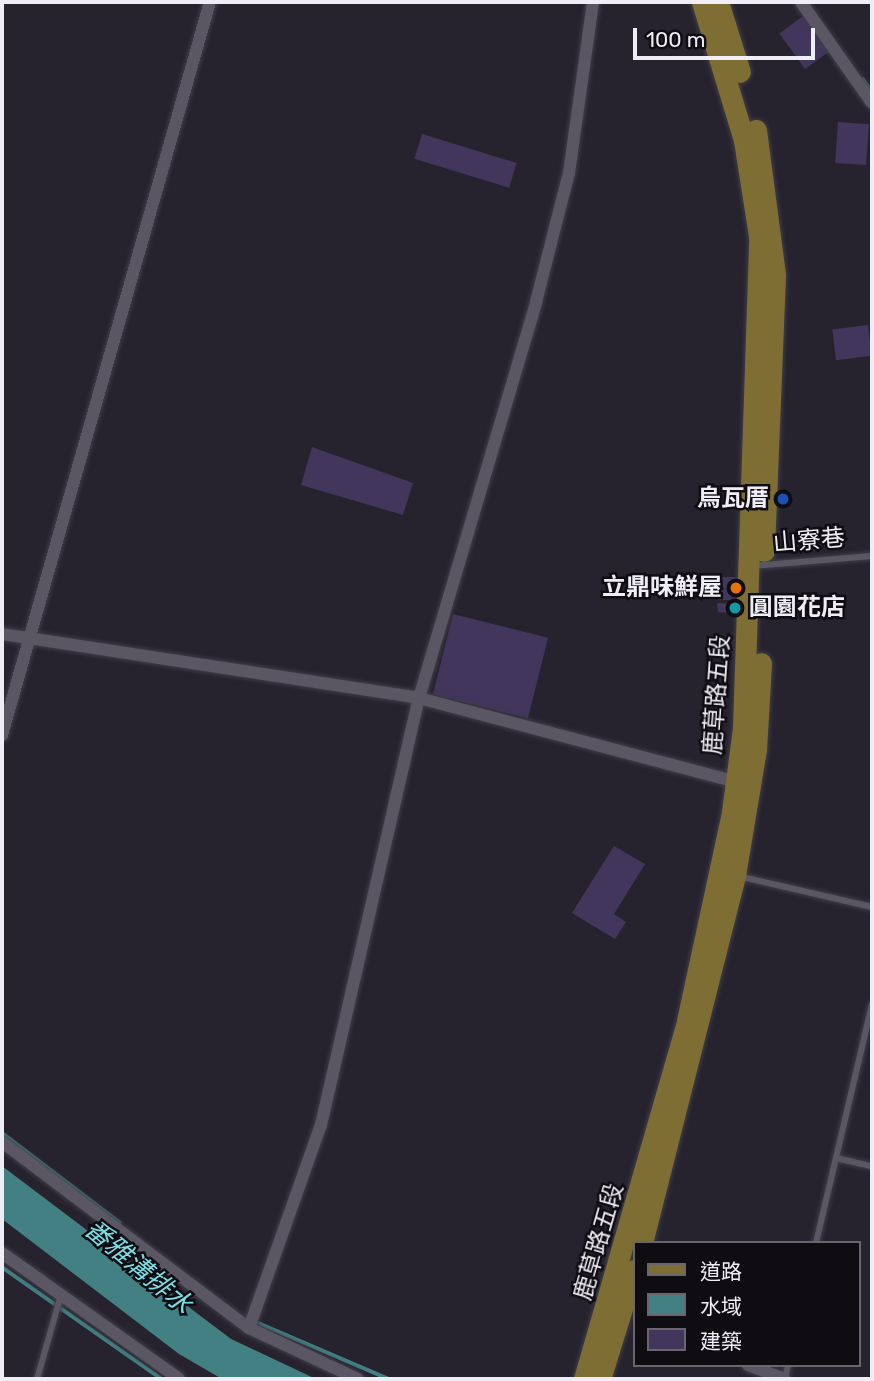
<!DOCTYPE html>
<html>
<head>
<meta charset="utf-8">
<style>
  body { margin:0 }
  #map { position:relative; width:874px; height:1381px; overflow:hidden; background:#26232f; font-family:Rubik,"Noto Sans TC",sans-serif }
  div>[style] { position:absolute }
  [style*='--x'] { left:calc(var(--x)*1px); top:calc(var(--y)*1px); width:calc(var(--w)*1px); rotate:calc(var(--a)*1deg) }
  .water>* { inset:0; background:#428084 }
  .stream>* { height:3.5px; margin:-1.75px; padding:0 1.75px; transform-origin:1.75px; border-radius:1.75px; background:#428084 }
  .building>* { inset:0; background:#42365c; transform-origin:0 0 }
  .roads { filter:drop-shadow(0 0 2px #403e48) drop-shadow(0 0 2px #403e48) }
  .service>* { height:6px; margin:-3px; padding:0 3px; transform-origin:3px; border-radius:3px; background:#5a5663 }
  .minor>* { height:12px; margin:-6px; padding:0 6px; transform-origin:6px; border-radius:6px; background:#5a5663 }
  .primary>* { height:21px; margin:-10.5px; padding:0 10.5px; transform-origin:10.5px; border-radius:10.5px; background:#7f6e34 }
  .dots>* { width:19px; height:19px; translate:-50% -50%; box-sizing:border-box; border:4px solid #0f0d12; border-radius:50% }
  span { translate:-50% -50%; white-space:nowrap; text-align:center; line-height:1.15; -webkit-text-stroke:5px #0f0d12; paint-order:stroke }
  .poi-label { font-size:24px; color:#efedf5; font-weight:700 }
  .right { translate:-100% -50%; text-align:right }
  .left { translate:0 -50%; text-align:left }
  .street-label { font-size:24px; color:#efedf5 }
  .water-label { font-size:26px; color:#7adee4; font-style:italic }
  .frame { position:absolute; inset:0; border:4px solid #efedf5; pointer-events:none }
  .legend { position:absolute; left:633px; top:1241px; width:228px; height:126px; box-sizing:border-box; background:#0f0d12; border:2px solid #69676d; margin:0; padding:9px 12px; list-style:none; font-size:21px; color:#efedf5 }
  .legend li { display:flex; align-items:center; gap:14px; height:35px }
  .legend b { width:35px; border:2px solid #69676d }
  .scale { position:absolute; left:633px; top:28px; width:182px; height:32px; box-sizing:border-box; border:4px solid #efedf5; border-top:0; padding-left:9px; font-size:21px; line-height:24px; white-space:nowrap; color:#efedf5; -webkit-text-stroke:5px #0f0d12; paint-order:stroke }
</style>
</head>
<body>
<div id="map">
  <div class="water">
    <div style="clip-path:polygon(2px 1166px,231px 1339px,316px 1379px,222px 1379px,179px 1354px,2px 1219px)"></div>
  </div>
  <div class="stream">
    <div style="--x:863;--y:79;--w:16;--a:55"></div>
    <div style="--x:2;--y:1133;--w:148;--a:37.3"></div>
    <div style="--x:2;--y:1267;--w:195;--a:35"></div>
    <div style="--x:256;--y:1322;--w:145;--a:23.2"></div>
  </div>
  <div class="building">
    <div style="left:806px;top:14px;width:44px;height:33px;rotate:54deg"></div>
    <div style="left:838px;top:122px;width:31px;height:41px;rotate:4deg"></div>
    <div style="left:422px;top:134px;width:99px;height:26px;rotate:17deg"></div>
    <div style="left:868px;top:325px;width:31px;height:36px;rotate:83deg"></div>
    <div style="clip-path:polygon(312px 447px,413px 483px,403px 515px,301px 485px)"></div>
    <div style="left:718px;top:577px;width:37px;height:23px"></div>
    <div style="clip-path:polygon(717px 603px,752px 604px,751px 615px,718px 612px)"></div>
    <div style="left:453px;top:614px;width:98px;height:83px;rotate:14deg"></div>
    <div style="clip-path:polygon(614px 846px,645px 864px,614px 914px,626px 922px,615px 939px,572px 913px)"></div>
  </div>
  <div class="roads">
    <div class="service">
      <div style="--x:752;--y:566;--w:120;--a:-4.8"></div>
      <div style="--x:738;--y:876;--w:138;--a:13"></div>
      <div style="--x:836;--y:1158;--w:37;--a:13"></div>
      <div style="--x:816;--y:1243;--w:245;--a:-76.8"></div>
      <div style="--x:37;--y:1379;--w:84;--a:-74.1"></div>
      <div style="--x:785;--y:1379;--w:14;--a:-78"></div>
    </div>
    <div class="minor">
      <div style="--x:801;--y:2;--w:123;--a:54.9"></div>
      <div style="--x:2;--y:634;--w:422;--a:8.7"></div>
      <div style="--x:419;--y:698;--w:329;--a:14.8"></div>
      <div style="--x:2;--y:735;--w:762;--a:-74.16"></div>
      <div style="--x:2;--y:1142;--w:309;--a:37"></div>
      <div style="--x:249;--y:1328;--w:120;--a:25.1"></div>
      <div style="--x:2;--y:1253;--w:217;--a:35.4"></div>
      <div style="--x:249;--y:1328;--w:215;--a:-70.5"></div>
      <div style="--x:321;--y:1125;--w:438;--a:-77.1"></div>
      <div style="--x:419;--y:698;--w:413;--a:-73.5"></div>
      <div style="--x:536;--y:302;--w:133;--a:-75.7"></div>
      <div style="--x:569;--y:173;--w:173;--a:-82"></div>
      <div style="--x:748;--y:1365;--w:39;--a:21"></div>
    </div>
    <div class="primary">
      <div style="--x:718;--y:2;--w:73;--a:72.6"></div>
      <div style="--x:756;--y:130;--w:146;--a:82.5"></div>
      <div style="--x:775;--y:275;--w:276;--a:92.3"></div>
      <div style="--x:642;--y:1243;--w:380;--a:-75.8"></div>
      <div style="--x:735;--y:875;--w:127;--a:-80.5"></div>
      <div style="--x:756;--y:750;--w:87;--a:-86.7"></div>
      <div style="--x:584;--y:1379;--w:373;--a:-73.9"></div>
      <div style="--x:687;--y:1021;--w:214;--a:-77.8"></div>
      <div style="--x:732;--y:812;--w:84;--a:-82.5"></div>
      <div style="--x:743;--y:729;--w:493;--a:-88.1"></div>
      <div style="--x:759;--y:236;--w:97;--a:-98.9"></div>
      <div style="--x:744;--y:140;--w:144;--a:-106.9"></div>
      <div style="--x:600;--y:1379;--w:114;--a:-72.7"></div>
    </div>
  </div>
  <div class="dots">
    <div style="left:783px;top:499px;background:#1a4fb4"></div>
    <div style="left:736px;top:588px;background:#e8710a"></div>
    <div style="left:735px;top:608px;background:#0f9aa8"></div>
  </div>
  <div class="poi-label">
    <span class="right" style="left:769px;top:499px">烏瓦厝</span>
    <span class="right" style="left:722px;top:588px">立鼎味鮮屋</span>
    <span class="left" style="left:749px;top:608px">圓園花店</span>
  </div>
  <div class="street-label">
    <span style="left:809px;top:541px;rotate:-5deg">山寮巷</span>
    <span style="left:717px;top:695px;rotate:-86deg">鹿草路五段</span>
    <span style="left:599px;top:1242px;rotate:-74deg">鹿草路五段</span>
  </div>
  <div class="water-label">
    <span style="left:138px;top:1267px;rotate:40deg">番雅溝排水</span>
  </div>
  <div class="frame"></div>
  <ul class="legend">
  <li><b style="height:9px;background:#7f6e34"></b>道路</li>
  <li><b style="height:19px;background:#428084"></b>水域</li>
  <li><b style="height:19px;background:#42365c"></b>建築</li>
  </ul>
  <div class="scale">100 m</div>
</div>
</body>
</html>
